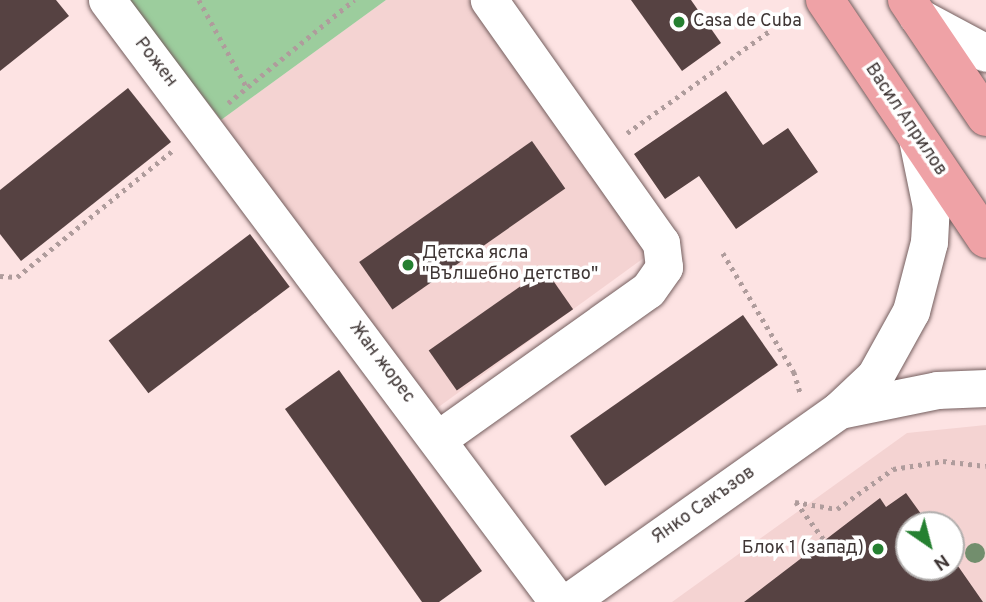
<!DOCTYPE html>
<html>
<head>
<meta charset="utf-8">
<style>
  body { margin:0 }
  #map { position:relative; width:986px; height:602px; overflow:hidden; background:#fde3e3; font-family:Overpass,sans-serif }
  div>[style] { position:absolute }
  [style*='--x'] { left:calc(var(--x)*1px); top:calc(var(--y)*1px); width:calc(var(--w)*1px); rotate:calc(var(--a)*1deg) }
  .built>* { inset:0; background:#f4d3d2 }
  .green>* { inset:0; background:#9ccd9d }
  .building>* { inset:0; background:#564242; transform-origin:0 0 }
  .path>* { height:4.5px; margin-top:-2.25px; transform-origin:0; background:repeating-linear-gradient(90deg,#af9c9c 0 3.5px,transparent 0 8.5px) }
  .roads { filter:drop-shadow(0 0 2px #745e5e) drop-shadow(0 0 2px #745e5e) }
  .minor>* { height:37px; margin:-18.5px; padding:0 18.5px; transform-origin:18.5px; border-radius:18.5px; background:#fff }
  .major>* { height:38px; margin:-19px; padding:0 19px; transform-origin:19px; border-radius:19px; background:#efa2a6 }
  .trees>* { width:20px; height:20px; margin:-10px; border-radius:50%; background:#728e6d }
  .dots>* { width:19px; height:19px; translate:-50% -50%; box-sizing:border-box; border:4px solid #fff; border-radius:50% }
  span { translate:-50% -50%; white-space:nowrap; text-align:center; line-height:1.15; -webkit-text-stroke:7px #fff; paint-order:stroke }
  .poi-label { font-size:18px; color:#3f3635 }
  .left { translate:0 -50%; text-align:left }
  .right { translate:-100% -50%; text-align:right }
  .street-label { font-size:18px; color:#3f3635 }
  .north { position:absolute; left:895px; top:511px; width:70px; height:70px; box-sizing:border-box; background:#fff; border:2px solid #b2afae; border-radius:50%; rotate:145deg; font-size:19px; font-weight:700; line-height:28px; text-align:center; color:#3f3635 }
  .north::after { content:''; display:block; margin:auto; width:24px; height:32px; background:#258031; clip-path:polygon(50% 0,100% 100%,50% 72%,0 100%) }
</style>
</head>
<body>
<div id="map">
  <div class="built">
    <div style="clip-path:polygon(386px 0,469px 0,652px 252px,433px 411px,221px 120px)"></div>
    <div style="clip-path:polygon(evenodd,986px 425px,986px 602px,672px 602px,907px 433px,986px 425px,909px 525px,951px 525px,951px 567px,909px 567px,909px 525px)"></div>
  </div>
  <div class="green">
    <div style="clip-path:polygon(128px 0,386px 0,221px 120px)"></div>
  </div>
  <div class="building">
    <div style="clip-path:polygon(0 0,56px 0,69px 16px,0 71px)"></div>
    <div style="clip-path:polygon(631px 0,691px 0,721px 43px,682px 71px)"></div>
    <div style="clip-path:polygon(128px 88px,171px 142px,21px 261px,0 234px,0 190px)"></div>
    <div style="clip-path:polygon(726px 91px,763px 145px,788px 128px,818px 172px,736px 229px,699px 176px,665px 199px,634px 154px)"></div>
    <div style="left:532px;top:141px;width:58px;height:211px;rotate:55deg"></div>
    <div style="left:250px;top:234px;width:66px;height:177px;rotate:53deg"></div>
    <div style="left:545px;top:269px;width:49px;height:142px;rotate:55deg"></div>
    <div style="left:743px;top:315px;width:61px;height:211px;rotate:55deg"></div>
    <div style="clip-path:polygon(339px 370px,482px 571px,439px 602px,422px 602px,285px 409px)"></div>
    <div style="clip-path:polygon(906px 493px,929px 525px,909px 525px,909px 567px,951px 567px,951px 556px,983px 602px,744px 602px,880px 498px,886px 507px)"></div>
  </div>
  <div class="path">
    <div style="--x:199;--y:0;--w:98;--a:61.3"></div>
    <div style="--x:228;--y:103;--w:163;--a:-39.3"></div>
    <div style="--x:627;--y:133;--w:177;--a:-35.6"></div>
    <div style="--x:723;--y:253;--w:139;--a:59.2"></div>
    <div style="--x:794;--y:372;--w:21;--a:73"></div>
    <div style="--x:0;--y:276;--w:17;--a:3"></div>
    <div style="--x:17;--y:277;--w:201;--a:-39.1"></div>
    <div style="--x:795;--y:502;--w:43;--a:9.5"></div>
    <div style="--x:837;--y:509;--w:69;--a:-35.5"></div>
    <div style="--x:893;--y:469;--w:51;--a:-9.1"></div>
    <div style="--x:943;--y:461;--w:43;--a:6.6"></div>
    <div style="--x:796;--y:502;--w:59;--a:53.3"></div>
  </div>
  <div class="roads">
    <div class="minor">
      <div style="--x:107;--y:0;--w:752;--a:53.16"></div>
      <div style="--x:917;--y:16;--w:78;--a:28.2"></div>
      <div style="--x:839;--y:410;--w:100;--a:-11.5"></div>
      <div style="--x:937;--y:390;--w:49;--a:-2.3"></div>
      <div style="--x:438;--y:439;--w:257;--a:-35.4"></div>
      <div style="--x:648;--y:290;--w:28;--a:-55"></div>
      <div style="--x:664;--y:267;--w:24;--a:-97"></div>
      <div style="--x:661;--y:243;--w:298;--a:-125.3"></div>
      <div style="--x:568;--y:602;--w:332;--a:-35.3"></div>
      <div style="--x:839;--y:410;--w:50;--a:-43.4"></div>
      <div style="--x:875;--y:376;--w:74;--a:-61"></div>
      <div style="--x:911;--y:311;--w:71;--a:-75.4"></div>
      <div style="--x:929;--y:242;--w:35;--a:-87"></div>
      <div style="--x:931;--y:207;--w:69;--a:-101.6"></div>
    </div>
    <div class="major">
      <div style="--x:825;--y:0;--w:288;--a:56"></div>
      <div style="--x:907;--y:0;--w:141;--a:56"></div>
    </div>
  </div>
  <div class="trees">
    <div style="left:975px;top:553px"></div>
  </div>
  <div class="dots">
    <div style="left:679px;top:22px;background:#258031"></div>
    <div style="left:408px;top:265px;background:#258031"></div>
    <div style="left:878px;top:549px;background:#258031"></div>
  </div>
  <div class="poi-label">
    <span class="left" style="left:693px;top:22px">Casa de Cuba</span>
    <span class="left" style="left:422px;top:265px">Детска ясла<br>"Вълшебно детство"</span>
    <span class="right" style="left:864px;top:549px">Блок 1 (запад)</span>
  </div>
  <div class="street-label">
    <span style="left:155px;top:63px;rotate:52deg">Рожен</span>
    <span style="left:905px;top:120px;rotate:56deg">Васил Априлов</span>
    <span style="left:381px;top:363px;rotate:53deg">Жан жорес</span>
    <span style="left:704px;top:506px;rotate:-35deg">Янко Сакъзов</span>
  </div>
  <div class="north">N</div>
</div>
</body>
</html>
